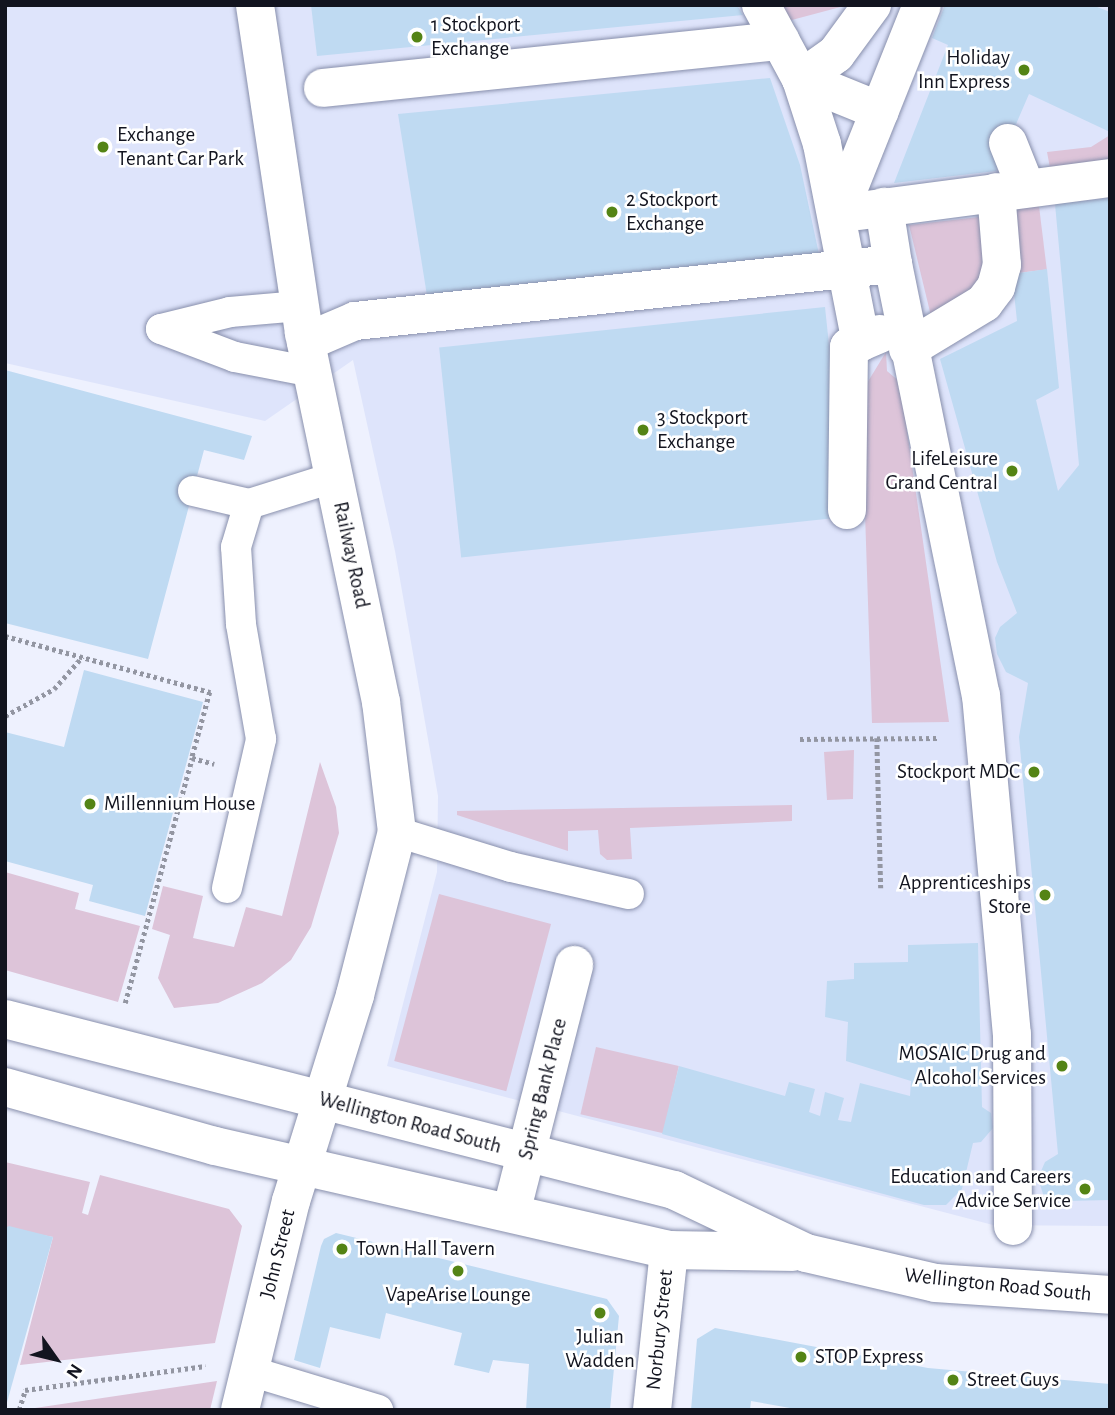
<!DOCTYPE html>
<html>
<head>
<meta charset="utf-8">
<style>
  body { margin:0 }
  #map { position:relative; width:1115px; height:1415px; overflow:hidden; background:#eef1fe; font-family:"Alegreya Sans",sans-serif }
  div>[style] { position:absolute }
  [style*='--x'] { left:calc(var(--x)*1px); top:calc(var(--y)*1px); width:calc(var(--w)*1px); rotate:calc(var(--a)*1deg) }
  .built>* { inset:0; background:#dee4fb }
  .green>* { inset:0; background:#ddc4d9; transform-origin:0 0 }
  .building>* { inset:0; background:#bfdaf2; transform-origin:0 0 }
  .path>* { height:4.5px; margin-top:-2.25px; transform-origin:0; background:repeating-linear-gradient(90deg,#9396a2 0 3.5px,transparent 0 7px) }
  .roads { filter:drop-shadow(0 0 2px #888fac) drop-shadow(0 0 2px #888fac) }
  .service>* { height:30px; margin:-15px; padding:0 15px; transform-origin:15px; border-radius:15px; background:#fff }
  .pedestrian>* { height:38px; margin:-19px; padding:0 19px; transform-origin:19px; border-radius:19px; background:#fff }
  .minor>* { height:38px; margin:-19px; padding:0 19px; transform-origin:19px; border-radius:19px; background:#fff }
  .trunk>* { height:38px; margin:-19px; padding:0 19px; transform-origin:19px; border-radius:19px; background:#fff }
  .dots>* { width:19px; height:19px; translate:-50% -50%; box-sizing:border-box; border:4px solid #fff; border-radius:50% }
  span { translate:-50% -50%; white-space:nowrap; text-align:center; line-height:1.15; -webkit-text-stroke:5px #fff; paint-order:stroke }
  .poi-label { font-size:21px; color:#12141f }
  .left { translate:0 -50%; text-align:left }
  .right { translate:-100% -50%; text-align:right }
  .street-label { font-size:21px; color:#12141f }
  .frame { position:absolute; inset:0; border:7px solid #12141f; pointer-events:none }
  .north { position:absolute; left:21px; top:1324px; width:70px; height:70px; -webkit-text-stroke:5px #fff; paint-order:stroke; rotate:124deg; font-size:19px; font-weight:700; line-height:28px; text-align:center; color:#12141f }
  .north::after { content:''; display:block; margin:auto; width:24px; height:32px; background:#12141f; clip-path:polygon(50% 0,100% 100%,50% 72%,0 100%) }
</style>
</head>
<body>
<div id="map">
  <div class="built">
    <div style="clip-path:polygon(5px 5px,1110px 5px,1110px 1226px,993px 1225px,387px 1066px,437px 872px,438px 796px,395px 551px,353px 360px,265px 421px,5px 363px)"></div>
  </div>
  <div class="green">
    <div style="clip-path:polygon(781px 5px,848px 5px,788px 21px)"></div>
    <div style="clip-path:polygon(1110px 135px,1110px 163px,1050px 168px,1047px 152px,1091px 147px)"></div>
    <div style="left:1039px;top:206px;width:64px;height:35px;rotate:83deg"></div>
    <div style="clip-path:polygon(988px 216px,989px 279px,931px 316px,909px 225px)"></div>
    <div style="clip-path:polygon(886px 352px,887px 371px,900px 382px,949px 722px,872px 723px,861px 393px)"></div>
    <div style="clip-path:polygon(854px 750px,853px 799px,827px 800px,824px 752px)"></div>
    <div style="clip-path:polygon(320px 762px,336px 807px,339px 833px,311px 927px,291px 960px,262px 983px,218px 1003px,174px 1008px,158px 978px,170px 935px,152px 929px,163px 886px,203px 896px,193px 938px,234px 947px,246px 907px,282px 916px)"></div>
    <div style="clip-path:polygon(792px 805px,792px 821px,630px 828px,632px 859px,607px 860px,600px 854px,598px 830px,568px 831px,568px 851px,457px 815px,457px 811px)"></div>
    <div style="clip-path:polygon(5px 872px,79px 893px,75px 909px,140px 926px,118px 1002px,5px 970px)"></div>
    <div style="left:439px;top:894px;width:116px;height:173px;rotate:15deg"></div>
    <div style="left:596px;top:1047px;width:85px;height:69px;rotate:13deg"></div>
    <div style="clip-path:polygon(5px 1162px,90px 1182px,82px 1213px,88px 1215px,100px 1175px,229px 1209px,242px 1226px,215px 1343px,20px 1365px,53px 1237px,5px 1228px)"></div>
    <div style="clip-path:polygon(217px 1381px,210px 1410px,35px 1410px,35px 1408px)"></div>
  </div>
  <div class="building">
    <div style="clip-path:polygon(311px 5px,737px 5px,743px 15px,317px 56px)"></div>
    <div style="clip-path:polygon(945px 5px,1092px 5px,1110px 12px,1110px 132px,1029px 94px,996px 171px,894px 183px,948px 45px,932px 38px)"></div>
    <div style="clip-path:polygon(770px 78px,800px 165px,820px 259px,428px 302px,398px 114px)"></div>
    <div style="clip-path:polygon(1110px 198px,1110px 1200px,1066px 1201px,1043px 1194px,1038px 1178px,1045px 1162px,1058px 1154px,1019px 737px,1028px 683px,1006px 672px,997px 654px,995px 638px,1000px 627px,1017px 613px,997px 562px,940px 359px,1017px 321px,1012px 274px,1047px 269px,1059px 388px,1036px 400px,1058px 491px,1079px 465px,1055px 204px)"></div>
    <div style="left:825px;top:307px;width:211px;height:388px;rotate:84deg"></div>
    <div style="clip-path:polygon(5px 370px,252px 436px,244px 460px,204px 450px,148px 659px,5px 623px)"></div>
    <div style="clip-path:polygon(84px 670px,203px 702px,145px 916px,89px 901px,93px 885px,5px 861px,5px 732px,64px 747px)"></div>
    <div style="clip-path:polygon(978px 943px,982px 1107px,991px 1113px,993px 1128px,981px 1142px,973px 1143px,962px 1189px,946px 1205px,924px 1205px,662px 1134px,679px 1066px,785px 1096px,789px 1082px,815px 1089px,809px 1112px,820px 1116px,825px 1092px,844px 1098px,838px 1120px,851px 1122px,860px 1083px,910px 1096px,911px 1081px,846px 1061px,848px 1022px,825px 1017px,827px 981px,854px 979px,854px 963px,908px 962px,908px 945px)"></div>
    <div style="clip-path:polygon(9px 1226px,53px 1237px,6px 1406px,5px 1228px)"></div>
    <div style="clip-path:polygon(336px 1233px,607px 1299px,619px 1316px,610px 1410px,526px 1410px,529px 1364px,493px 1360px,489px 1373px,454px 1365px,462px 1333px,386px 1313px,380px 1339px,330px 1327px,320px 1368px,294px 1360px,321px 1246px,324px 1239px)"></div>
    <div style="clip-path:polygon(715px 1328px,928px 1368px,1110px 1384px,1110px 1410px,801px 1410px,751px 1401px,750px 1410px,691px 1410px,697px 1339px)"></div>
  </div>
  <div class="path">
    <div style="--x:5;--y:636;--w:213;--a:15.3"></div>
    <div style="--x:210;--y:692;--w:68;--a:105.3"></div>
    <div style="--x:192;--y:758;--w:23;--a:15"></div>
    <div style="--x:5;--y:716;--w:56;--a:-28.9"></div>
    <div style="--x:54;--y:689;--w:43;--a:-48.8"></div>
    <div style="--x:877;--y:738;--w:150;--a:88.5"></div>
    <div style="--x:800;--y:739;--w:139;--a:-0.4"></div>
    <div style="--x:903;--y:887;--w:52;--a:-4.4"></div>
    <div style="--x:125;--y:1003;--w:254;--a:-74.7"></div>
    <div style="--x:19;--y:1410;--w:21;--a:-73"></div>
    <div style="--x:25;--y:1390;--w:182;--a:-7.6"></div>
  </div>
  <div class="roads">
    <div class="service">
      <div style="--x:161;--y:329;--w:79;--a:20.7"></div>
      <div style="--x:235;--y:357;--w:78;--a:11"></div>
      <div style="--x:161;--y:329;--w:71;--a:-13.8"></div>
      <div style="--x:230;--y:312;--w:70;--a:-4.9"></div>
      <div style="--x:193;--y:491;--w:57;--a:13.1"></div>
      <div style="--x:249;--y:504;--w:90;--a:-17.4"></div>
      <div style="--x:397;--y:832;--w:119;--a:17.1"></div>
      <div style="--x:511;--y:867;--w:121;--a:12.9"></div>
      <div style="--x:227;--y:888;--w:153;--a:-77.1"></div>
      <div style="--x:261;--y:739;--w:117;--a:-99.9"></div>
      <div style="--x:241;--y:624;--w:77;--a:-93.7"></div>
      <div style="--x:236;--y:547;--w:45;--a:-73.2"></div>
      <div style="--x:250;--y:1371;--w:134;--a:16.9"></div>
    </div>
    <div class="pedestrian">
      <div style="--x:761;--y:5;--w:84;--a:61.6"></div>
      <div style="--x:801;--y:79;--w:68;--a:72.1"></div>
      <div style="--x:822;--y:144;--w:202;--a:78.9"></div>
      <div style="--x:801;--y:79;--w:43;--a:-35.5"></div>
      <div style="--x:836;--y:54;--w:61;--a:-53.7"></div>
      <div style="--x:801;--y:79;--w:85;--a:22.1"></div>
      <div style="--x:323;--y:88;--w:460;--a:-5.9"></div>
      <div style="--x:1008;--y:143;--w:48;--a:68.2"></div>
      <div style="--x:859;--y:211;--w:253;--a:-7.5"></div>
      <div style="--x:838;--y:215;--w:226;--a:-68.2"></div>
      <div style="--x:893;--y:264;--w:440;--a:78.5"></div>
      <div style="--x:981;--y:695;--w:340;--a:84.8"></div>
      <div style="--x:1012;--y:1034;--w:192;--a:89.7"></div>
      <div style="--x:306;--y:342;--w:53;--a:-23.2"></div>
      <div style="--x:355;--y:321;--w:541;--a:-6.05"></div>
      <div style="--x:893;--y:264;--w:58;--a:-99"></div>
      <div style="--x:908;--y:349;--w:89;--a:-31.2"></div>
      <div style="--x:984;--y:303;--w:20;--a:-53"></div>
      <div style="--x:996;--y:287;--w:23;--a:-75"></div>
      <div style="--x:1002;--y:265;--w:73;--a:-94.7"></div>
      <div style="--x:847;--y:510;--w:163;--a:-89.3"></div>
      <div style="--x:849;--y:347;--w:33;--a:-23"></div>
    </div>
    <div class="minor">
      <div style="--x:511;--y:1213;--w:256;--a:-75.7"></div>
      <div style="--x:240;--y:1410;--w:215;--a:-76.3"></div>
      <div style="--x:291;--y:1201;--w:216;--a:-72.7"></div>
      <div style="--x:355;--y:995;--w:168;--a:-75.6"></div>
      <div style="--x:397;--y:832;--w:131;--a:-97"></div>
      <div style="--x:381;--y:702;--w:377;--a:-101.8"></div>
      <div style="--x:304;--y:333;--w:332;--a:-98.5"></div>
      <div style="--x:652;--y:1410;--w:161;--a:-83.9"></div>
    </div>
    <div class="trunk">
      <div style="--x:5;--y:1019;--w:691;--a:14.34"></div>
      <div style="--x:674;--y:1190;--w:146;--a:25.5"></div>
      <div style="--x:806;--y:1253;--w:133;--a:13"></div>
      <div style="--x:936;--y:1283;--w:174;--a:3.9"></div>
      <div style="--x:5;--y:1087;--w:218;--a:15.7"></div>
      <div style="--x:215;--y:1146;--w:466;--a:12.9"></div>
      <div style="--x:669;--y:1250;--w:124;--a:0.9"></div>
    </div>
  </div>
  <div class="dots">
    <div style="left:417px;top:37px;background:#548415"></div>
    <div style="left:1024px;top:70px;background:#548415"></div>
    <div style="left:103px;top:147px;background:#548415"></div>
    <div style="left:612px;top:212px;background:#548415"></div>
    <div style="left:643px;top:430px;background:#548415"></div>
    <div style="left:1012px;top:471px;background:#548415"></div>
    <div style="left:1034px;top:772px;background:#548415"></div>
    <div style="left:90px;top:804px;background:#548415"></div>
    <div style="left:1045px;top:895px;background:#548415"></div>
    <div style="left:1062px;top:1066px;background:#548415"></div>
    <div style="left:1085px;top:1189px;background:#548415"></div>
    <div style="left:342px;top:1249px;background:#548415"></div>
    <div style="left:458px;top:1271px;background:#548415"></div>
    <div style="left:600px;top:1313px;background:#548415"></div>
    <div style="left:801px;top:1357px;background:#548415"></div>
    <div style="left:953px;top:1380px;background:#548415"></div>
  </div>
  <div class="poi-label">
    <span class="left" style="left:431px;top:37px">1 Stockport<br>Exchange</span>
    <span class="right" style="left:1010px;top:70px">Holiday<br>Inn Express</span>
    <span class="left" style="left:117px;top:147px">Exchange<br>Tenant Car Park</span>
    <span class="left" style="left:626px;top:212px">2 Stockport<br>Exchange</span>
    <span class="left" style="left:657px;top:430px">3 Stockport<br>Exchange</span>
    <span class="right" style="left:998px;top:471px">LifeLeisure<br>Grand Central</span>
    <span class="right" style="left:1020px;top:772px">Stockport MDC</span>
    <span class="left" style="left:104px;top:804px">Millennium House</span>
    <span class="right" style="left:1031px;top:895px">Apprenticeships<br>Store</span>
    <span class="right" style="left:1046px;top:1066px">MOSAIC Drug and<br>Alcohol Services</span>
    <span class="right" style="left:1071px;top:1189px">Education and Careers<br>Advice Service</span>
    <span class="left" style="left:356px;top:1249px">Town Hall Tavern</span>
    <span style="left:458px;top:1295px">VapeArise Lounge</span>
    <span style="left:600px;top:1349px">Julian<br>Wadden</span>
    <span class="left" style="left:815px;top:1357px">STOP Express</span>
    <span class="left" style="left:967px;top:1380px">Street Guys</span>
  </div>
  <div class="street-label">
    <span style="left:351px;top:555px;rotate:78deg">Railway Road</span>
    <span style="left:543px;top:1089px;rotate:-76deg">Spring Bank Place</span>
    <span style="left:410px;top:1123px;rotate:15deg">Wellington Road South</span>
    <span style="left:278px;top:1254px;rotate:-76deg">John Street</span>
    <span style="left:998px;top:1285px;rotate:6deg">Wellington Road South</span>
    <span style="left:660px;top:1330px;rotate:-84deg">Norbury Street</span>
  </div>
  <div class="frame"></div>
  <div class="north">N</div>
</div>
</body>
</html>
